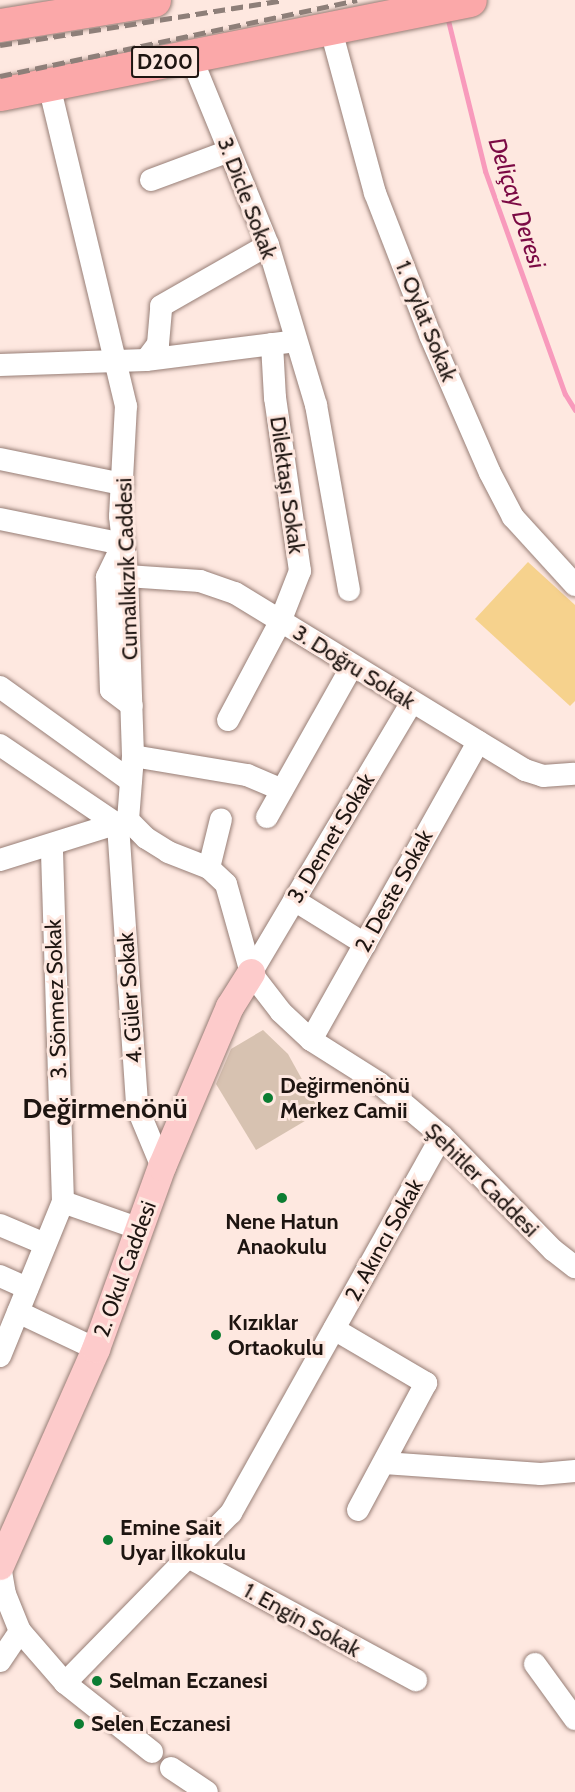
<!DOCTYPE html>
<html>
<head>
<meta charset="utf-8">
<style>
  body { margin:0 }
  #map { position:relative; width:575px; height:1792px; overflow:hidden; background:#fee8e0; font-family:Cabin,sans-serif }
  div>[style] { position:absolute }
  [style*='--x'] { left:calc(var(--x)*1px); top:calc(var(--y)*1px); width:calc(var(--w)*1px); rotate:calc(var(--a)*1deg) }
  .green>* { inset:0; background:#f6d28d }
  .stream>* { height:5px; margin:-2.5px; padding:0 2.5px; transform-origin:2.5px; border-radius:2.5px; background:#f89abc }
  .building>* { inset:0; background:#d7c2b1 }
  .roads { filter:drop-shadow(0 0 2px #977e76) drop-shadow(0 0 2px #977e76) }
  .minor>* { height:22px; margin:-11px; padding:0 11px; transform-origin:11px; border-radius:11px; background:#fff }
  .major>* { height:28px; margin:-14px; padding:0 14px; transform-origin:14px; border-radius:14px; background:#fdcbcb }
  .highway>* { height:33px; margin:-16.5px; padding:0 16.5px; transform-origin:16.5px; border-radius:16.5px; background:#fba8a9 }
  .rail>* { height:4.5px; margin-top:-2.25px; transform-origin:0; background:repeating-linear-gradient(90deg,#8e7f79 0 12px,transparent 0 18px) }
  .dots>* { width:16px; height:16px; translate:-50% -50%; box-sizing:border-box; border:3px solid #fee8e0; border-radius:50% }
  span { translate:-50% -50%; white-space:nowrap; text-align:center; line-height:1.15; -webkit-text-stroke:6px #fee8e0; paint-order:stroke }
  .shield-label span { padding:2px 4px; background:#fee8e0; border:2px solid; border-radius:4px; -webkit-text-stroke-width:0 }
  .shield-label { font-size:21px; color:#1e1511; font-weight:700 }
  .street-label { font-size:22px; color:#1e1511 }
  .poi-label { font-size:22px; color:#1e1511; font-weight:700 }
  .left { translate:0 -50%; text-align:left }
  .water-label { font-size:24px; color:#7b0a44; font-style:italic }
  .district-label { font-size:28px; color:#1e1511; font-weight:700 }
</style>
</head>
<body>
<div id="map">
  <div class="green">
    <div style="clip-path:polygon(528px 562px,575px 605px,575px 701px,570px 706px,475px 619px)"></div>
  </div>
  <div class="stream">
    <div style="--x:447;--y:16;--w:160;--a:76.2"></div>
    <div style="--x:485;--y:171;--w:237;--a:70.3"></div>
    <div style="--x:565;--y:394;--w:19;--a:58"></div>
  </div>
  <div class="building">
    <div style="clip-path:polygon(263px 1030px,288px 1054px,320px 1112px,256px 1150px,216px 1084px,231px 1049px)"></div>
  </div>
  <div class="roads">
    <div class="minor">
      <div style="--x:331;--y:30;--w:169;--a:74.9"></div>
      <div style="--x:375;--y:193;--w:152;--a:68.8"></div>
      <div style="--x:430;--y:335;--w:150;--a:66.5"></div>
      <div style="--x:490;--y:473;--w:50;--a:62.4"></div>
      <div style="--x:513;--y:517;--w:92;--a:47.6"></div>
      <div style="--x:191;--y:57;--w:203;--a:67.7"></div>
      <div style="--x:268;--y:245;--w:167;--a:73.3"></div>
      <div style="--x:316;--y:405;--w:188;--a:79.9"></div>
      <div style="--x:151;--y:180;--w:83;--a:-20.4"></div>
      <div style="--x:146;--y:360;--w:143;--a:-7.2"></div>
      <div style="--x:0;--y:365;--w:146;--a:-2"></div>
      <div style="--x:146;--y:360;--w:20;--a:-53"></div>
      <div style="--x:158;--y:344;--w:38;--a:-85"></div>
      <div style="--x:161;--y:306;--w:123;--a:-29.7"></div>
      <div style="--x:0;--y:459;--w:125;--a:11.6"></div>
      <div style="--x:0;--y:519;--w:126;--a:11.5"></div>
      <div style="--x:123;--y:544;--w:37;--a:116"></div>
      <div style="--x:107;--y:577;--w:113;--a:88"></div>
      <div style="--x:111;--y:690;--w:26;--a:37"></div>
      <div style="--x:127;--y:576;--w:73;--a:3.9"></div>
      <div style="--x:200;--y:581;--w:37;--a:19"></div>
      <div style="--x:235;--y:593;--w:340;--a:31.4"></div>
      <div style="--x:525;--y:770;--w:19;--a:18"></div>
      <div style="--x:543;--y:776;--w:31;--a:-4"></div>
      <div style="--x:0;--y:687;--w:161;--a:35.7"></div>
      <div style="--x:228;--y:720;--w:111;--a:-62"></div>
      <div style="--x:280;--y:622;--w:55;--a:-68.6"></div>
      <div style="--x:300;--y:571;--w:175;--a:-98.2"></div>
      <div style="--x:275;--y:398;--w:54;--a:-93.2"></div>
      <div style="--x:0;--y:745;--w:143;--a:34.1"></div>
      <div style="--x:118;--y:825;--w:283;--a:86.1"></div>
      <div style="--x:137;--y:1107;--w:65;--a:67.4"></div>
      <div style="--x:133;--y:756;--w:116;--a:9.5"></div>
      <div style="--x:247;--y:775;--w:38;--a:23"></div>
      <div style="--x:267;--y:817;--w:173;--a:-60.6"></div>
      <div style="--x:128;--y:820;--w:25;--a:45"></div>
      <div style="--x:146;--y:838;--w:26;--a:32"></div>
      <div style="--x:168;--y:852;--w:44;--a:21.3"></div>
      <div style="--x:209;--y:868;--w:23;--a:43"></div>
      <div style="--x:226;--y:884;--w:92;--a:74.3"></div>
      <div style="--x:251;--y:973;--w:49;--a:52.4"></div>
      <div style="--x:281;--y:1012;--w:41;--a:43"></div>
      <div style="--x:311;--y:1040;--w:80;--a:32.3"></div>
      <div style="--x:379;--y:1083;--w:82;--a:40.1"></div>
      <div style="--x:442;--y:1136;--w:159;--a:45.8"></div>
      <div style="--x:553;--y:1250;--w:28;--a:38"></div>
      <div style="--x:0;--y:860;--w:134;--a:-17.4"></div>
      <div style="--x:128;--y:820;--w:64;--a:-85.5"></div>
      <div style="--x:133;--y:756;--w:180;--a:-91.9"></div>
      <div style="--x:127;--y:576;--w:60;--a:-96.7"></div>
      <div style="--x:120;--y:516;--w:110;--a:-86.9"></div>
      <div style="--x:126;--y:406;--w:330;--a:-103.5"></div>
      <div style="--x:209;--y:868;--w:50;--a:-76.2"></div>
      <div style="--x:294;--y:900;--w:84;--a:31.8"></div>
      <div style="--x:251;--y:973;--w:314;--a:-59.3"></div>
      <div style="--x:311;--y:1040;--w:342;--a:-60.7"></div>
      <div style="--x:63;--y:1202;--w:82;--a:19.3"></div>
      <div style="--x:0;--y:1225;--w:49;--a:22.9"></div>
      <div style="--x:0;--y:1276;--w:30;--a:24"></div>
      <div style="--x:18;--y:1312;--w:86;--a:25.4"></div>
      <div style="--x:334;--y:1329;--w:107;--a:30.4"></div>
      <div style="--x:426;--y:1383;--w:144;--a:118.2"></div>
      <div style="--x:0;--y:1356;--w:166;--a:-67.8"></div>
      <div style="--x:63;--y:1202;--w:356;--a:-91.8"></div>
      <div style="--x:384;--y:1463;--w:157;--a:4"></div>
      <div style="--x:541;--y:1474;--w:34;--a:-5"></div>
      <div style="--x:190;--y:1558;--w:257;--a:28.4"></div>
      <div style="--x:0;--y:1566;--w:28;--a:80"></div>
      <div style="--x:5;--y:1594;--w:40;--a:68"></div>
      <div style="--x:20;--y:1631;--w:69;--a:49.1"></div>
      <div style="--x:65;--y:1683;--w:111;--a:38.4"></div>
      <div style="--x:0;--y:1661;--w:36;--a:-56"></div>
      <div style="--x:535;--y:1664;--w:68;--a:54"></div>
      <div style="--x:65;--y:1683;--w:238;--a:-45.7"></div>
      <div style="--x:231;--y:1513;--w:432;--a:-60.8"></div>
      <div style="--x:171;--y:1768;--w:43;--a:33.7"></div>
    </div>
    <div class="major">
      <div style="--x:0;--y:1566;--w:237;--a:-66.1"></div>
      <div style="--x:96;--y:1349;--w:194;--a:-70.1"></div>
      <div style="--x:162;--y:1167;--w:174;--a:-67"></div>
      <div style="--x:230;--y:1007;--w:40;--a:-58"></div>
    </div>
    <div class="highway">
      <div style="--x:0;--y:25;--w:156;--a:-9.2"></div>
      <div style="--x:0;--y:94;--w:479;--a:-11.3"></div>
    </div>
  </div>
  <div class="rail">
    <div style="--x:0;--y:45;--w:288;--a:-9"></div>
    <div style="--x:0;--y:76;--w:365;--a:-12"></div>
  </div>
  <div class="dots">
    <div style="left:268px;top:1098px;background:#0c7d32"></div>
    <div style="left:282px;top:1198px;background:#0c7d32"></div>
    <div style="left:216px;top:1335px;background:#0c7d32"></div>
    <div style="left:108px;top:1540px;background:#0c7d32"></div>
    <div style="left:97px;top:1681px;background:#0c7d32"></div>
    <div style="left:79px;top:1724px;background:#0c7d32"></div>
  </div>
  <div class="shield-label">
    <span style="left:165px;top:62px">D200</span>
  </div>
  <div class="street-label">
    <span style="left:247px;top:198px;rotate:69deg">3. Dicle Sokak</span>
    <span style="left:426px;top:321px;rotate:68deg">1. Oylat Sokak</span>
    <span style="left:287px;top:485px;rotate:82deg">Dilektaşı Sokak</span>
    <span style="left:127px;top:569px;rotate:-92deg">Cumalıkızık Caddesi</span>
    <span style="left:354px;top:667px;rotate:32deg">3. Doğru Sokak</span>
    <span style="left:331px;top:838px;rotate:-59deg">3. Demet Sokak</span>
    <span style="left:394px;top:891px;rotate:-61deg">2. Deste Sokak</span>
    <span style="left:130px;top:998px;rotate:-94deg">4. Güler Sokak</span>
    <span style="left:56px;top:999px;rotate:-92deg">3. Sönmez Sokak</span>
    <span style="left:482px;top:1180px;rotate:45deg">Şehitler Caddesi</span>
    <span style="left:384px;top:1240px;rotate:-61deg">2. Akıncı Sokak</span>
    <span style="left:125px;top:1269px;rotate:-70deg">2. Okul Caddesi</span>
    <span style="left:302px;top:1620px;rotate:29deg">1. Engin Sokak</span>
  </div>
  <div class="poi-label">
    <span class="left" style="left:280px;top:1098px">Değirmenönü<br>Merkez Camii</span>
    <span style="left:282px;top:1234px">Nene Hatun<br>Anaokulu</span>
    <span class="left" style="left:228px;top:1335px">Kızıklar<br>Ortaokulu</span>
    <span class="left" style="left:120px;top:1540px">Emine Sait<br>Uyar İlkokulu</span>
    <span class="left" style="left:109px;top:1681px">Selman Eczanesi</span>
    <span class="left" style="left:91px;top:1724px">Selen Eczanesi</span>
  </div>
  <div class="water-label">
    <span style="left:517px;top:203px;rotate:72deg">Deliçay Deresi</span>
  </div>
  <div class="district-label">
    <span style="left:105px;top:1108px">Değirmenönü</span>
  </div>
</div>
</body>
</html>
